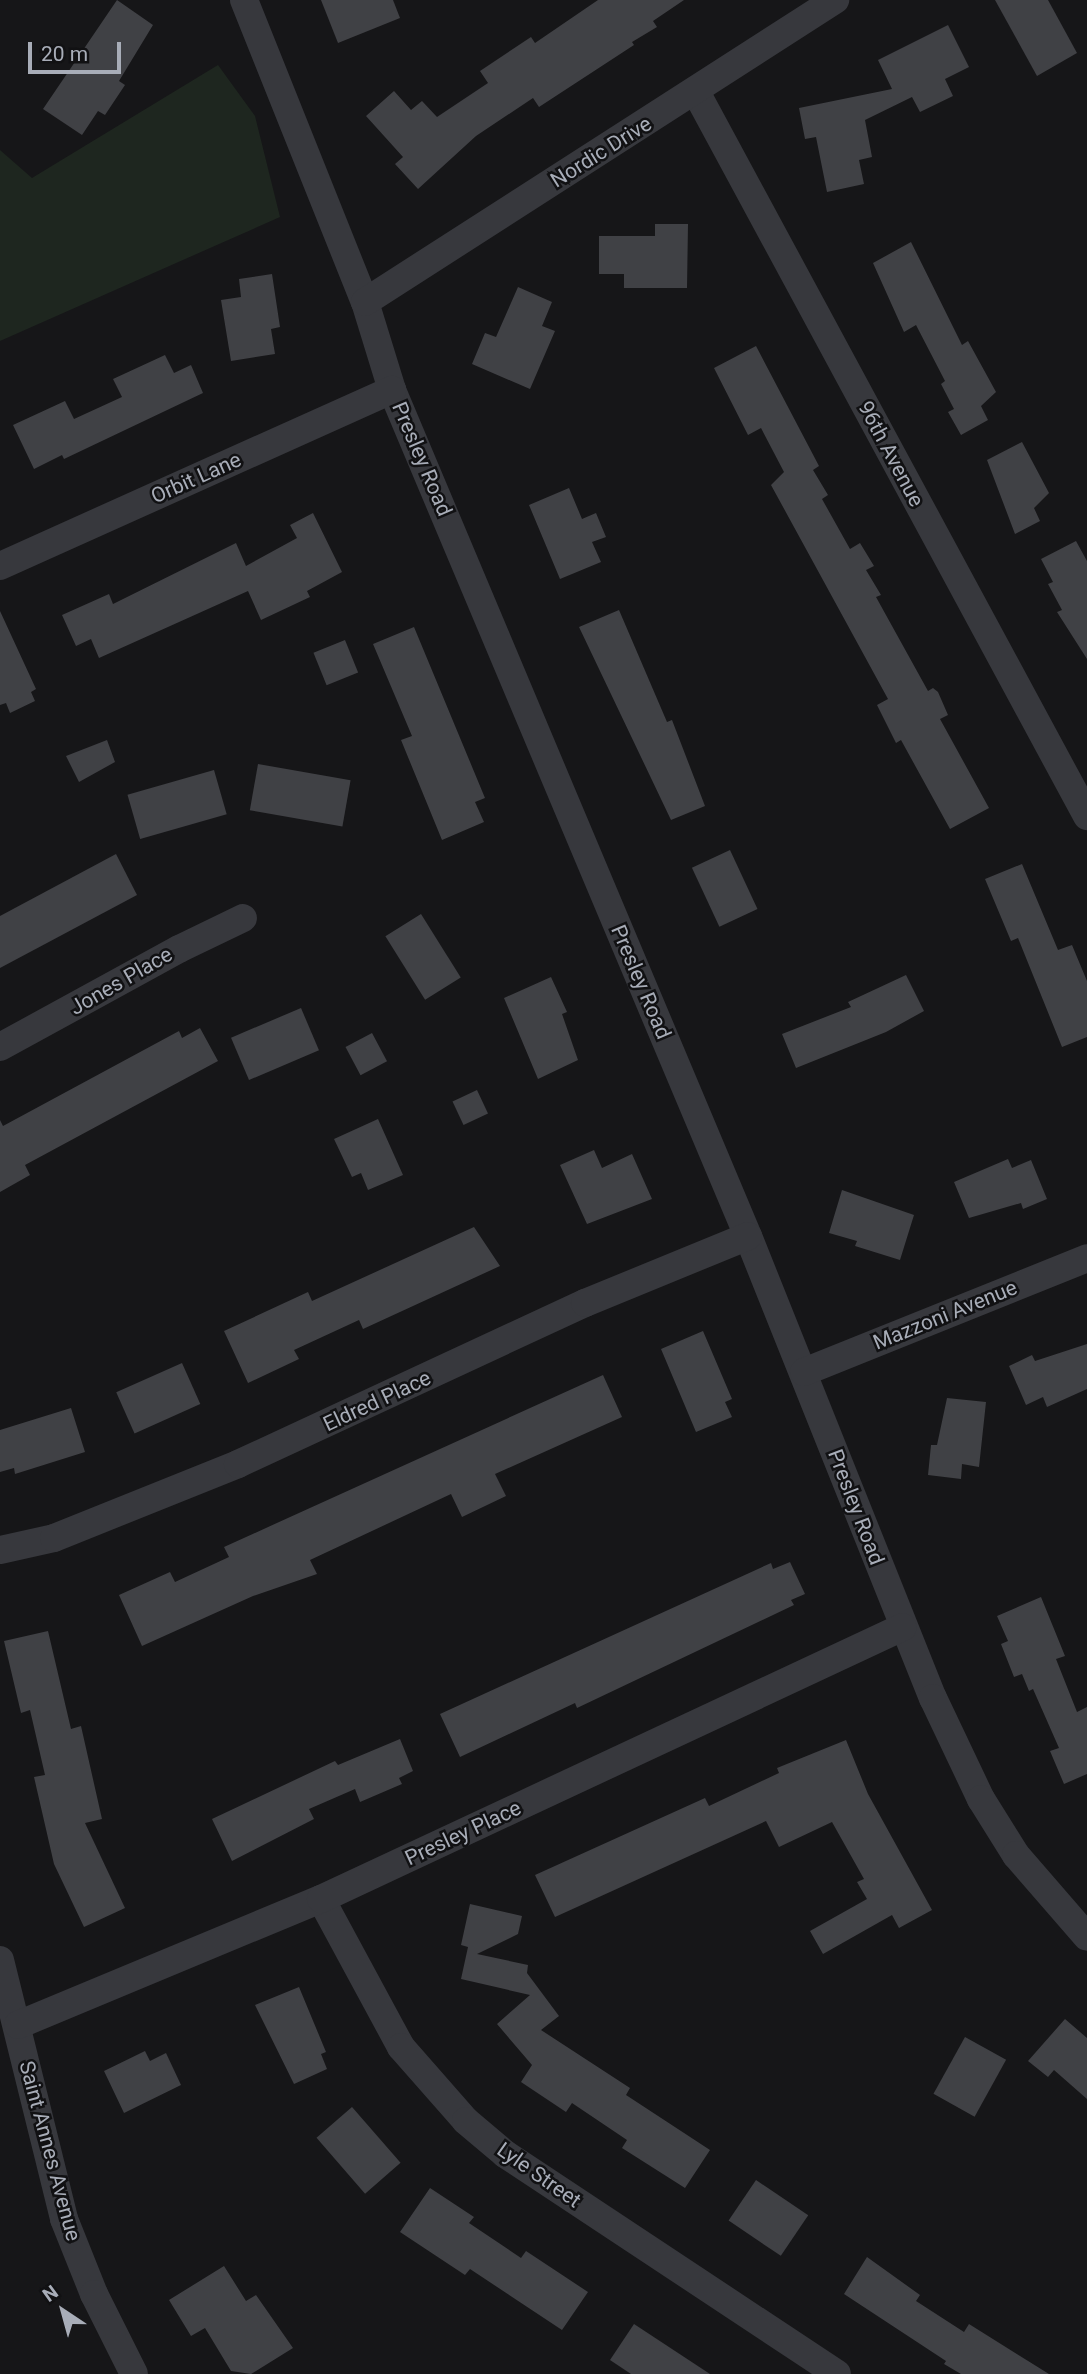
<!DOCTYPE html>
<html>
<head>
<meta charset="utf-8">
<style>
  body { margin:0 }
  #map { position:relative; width:1087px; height:2374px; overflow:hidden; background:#161618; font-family:Roboto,sans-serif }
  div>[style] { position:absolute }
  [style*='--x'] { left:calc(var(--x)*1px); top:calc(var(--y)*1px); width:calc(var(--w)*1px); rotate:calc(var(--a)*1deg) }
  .green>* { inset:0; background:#1e261f }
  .building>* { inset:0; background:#404145; transform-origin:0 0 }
  .street>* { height:28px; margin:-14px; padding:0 14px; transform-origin:14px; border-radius:14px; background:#37383d }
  span { translate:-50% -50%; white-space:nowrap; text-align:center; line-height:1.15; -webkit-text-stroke:5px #111113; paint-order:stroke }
  .street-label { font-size:21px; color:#a8adb8 }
  .north { position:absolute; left:28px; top:2276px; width:70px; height:70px; -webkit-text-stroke:5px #111113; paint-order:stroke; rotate:324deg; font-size:19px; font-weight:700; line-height:28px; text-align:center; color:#a8adb8 }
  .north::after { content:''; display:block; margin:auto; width:24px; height:32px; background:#a8adb8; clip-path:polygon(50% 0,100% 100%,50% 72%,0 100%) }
  .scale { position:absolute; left:28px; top:42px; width:93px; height:32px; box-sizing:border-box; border:4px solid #a8adb8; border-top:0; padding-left:9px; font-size:21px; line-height:24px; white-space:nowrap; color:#a8adb8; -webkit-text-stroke:5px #111113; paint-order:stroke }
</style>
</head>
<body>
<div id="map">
  <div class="green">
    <div style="clip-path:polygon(218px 65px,255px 116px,280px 217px,0 341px,0 150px,32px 178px)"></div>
  </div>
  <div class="building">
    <div style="clip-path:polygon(117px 0,153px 25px,119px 81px,125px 85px,105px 115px,98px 111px,82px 135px,43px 109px)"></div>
    <div style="clip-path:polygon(321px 0,393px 0,400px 18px,338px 43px)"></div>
    <div style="clip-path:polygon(598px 0,684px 0,653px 21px,657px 27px,632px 42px,634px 45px,539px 107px,533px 98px,476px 136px,418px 189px,395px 164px,403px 157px,366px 116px,394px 91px,411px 110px,422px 101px,437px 117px,488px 83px,480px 71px,531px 37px,535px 43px)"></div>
    <div style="clip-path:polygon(995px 0,1048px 0,1077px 53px,1037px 76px)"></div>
    <div style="clip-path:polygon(948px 25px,969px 67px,945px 79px,953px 96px,920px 112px,912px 97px,865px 120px,872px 157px,859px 160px,864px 184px,827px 192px,816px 137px,805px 139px,799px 108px,892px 89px,878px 60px)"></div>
    <div style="clip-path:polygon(655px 224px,688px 224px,687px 288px,624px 288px,624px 274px,599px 274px,599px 236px,655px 236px)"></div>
    <div style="clip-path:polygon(911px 242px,962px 345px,968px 341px,996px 392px,981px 406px,988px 420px,961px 435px,948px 412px,954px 409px,941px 384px,945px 381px,916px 325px,904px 332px,873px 263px)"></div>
    <div style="clip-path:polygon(272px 274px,280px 327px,271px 329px,275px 354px,231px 361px,221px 300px,241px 297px,239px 279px)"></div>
    <div style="clip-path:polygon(518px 287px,552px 302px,542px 326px,555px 331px,530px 389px,472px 364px,485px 333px,496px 337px)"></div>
    <div style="clip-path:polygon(756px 346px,819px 466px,813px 470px,828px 495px,822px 499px,850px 549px,860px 543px,874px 566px,866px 570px,881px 595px,876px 597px,928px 691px,933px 688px,938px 692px,948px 715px,940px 719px,989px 808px,950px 829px,901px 740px,896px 743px,877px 705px,888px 699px,771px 485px,784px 472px,761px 428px,748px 435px,714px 368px)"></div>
    <div style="clip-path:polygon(165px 355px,174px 373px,191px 365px,203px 393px,64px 459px,62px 455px,34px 469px,13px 425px,65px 401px,74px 419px,122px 397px,113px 379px)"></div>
    <div style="clip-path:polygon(1022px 442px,1049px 493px,1034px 508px,1040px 521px,1015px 534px,987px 460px)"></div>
    <div style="clip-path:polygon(569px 488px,582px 519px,596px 513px,606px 537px,592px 542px,601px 562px,560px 579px,529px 505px)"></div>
    <div style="clip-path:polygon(313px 513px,342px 572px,307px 591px,310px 597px,261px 620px,248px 591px,99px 658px,91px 639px,76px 646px,62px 615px,109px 594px,113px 604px,236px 543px,246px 566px,297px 538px,290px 525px)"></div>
    <div style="clip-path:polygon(1076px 541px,1087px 561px,1087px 659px,1057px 612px,1062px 610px,1048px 584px,1053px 582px,1041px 559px)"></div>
    <div style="clip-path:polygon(619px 610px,667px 722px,672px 720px,705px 806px,671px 820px,579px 627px)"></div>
    <div style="clip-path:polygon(0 611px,36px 689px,31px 692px,35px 701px,10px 713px,6px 703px,0 705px)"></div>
    <div style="clip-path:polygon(414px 627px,485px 798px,475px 802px,484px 822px,442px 840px,401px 740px,412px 736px,373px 644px)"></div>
    <div style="left:345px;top:640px;width:35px;height:34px;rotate:68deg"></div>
    <div style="clip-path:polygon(107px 740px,115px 762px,79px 782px,66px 756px)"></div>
    <div style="left:258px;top:764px;width:94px;height:47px;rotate:10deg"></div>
    <div style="left:214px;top:770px;width:46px;height:90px;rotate:74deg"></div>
    <div style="left:730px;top:850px;width:65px;height:42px;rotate:65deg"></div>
    <div style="clip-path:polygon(116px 854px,137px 895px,0 968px,0 916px)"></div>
    <div style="clip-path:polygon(1022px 864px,1058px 950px,1072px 945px,1087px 981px,1087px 1037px,1062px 1047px,1018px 938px,1011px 941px,985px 879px)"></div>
    <div style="left:421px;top:914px;width:75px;height:42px;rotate:58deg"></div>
    <div style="clip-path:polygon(906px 975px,924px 1011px,886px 1032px,796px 1068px,782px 1034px,851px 1007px,848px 1002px)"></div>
    <div style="clip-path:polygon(551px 977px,567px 1012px,562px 1014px,578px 1060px,538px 1079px,504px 998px)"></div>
    <div style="left:301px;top:1008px;width:46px;height:76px;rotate:67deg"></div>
    <div style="clip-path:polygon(200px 1028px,218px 1061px,25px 1165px,30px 1175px,0 1192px,0 1120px,3px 1126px,179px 1031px,182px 1038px)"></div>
    <div style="left:372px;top:1033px;width:32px;height:30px;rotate:62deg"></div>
    <div style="left:477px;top:1090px;width:26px;height:27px;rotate:65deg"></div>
    <div style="clip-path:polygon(378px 1119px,403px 1175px,368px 1190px,361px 1173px,352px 1177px,334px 1139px)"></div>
    <div style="clip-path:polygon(594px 1150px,602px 1168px,632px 1154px,652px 1199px,587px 1224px,560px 1165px)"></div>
    <div style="clip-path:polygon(1008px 1159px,1012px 1168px,1031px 1160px,1047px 1199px,1023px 1209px,1021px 1203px,969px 1218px,954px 1182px)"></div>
    <div style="clip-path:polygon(842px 1190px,914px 1215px,900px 1260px,855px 1246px,857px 1241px,829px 1233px)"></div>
    <div style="clip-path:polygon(474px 1227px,500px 1266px,363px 1329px,359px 1320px,294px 1350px,299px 1359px,248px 1383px,224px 1331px,308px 1292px,312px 1301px)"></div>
    <div style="clip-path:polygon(703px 1331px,732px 1399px,725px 1402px,732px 1417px,696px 1432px,661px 1349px)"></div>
    <div style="clip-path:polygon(1087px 1344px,1087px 1389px,1047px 1407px,1043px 1397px,1026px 1405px,1009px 1366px,1032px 1355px,1035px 1361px)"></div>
    <div style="left:182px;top:1363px;width:45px;height:72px;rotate:66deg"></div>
    <div style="clip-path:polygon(603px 1375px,622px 1417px,495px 1474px,506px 1496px,462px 1517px,451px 1494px,310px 1560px,317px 1574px,253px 1596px,142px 1646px,119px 1595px,170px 1572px,175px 1582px,229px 1557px,224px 1547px)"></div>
    <div style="clip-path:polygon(947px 1398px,986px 1402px,979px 1467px,962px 1464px,961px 1479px,928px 1475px,931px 1445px,937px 1445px)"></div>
    <div style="clip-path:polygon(71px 1408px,85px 1452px,15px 1474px,14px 1468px,0 1472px,0 1430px)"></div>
    <div style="clip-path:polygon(790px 1562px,805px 1594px,791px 1600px,794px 1605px,577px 1708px,575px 1703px,460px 1757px,440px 1714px,771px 1563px,773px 1569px)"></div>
    <div style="clip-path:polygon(1041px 1597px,1065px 1656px,1056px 1659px,1077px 1712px,1087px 1707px,1087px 1774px,1064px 1784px,1050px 1751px,1059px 1748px,1033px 1689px,1029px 1691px,1022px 1674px,1014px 1677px,1001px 1644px,1008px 1641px,997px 1616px)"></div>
    <div style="clip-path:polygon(48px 1631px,71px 1729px,81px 1726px,102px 1819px,85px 1823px,125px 1908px,84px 1927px,54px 1864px,34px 1777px,45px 1775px,30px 1710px,21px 1713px,4px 1641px)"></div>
    <div style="clip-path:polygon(400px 1739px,413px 1771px,399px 1778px,402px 1784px,360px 1802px,355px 1789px,309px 1809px,314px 1819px,232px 1861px,212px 1819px,335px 1761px,338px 1765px)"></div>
    <div style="clip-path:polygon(846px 1740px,868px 1794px,932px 1910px,899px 1928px,892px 1915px,823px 1954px,810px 1931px,867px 1899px,857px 1882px,864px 1879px,832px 1822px,779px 1847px,766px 1821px,555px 1917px,535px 1875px,705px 1798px,709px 1806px,779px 1773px,777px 1768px)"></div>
    <div style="clip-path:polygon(470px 1904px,522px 1916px,518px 1934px,477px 1954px,528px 1965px,527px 1973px,559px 2016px,541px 2030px,630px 2088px,626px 2095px,710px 2150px,685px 2188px,622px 2148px,627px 2140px,572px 2103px,566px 2112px,521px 2082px,532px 2065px,497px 2024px,530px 1995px,461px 1979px,468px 1947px,461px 1945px)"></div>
    <div style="clip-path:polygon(299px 1987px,326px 2052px,321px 2054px,327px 2069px,294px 2084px,255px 2005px)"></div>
    <div style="clip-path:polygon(1065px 2019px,1087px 2038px,1087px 2099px,1054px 2070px,1048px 2077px,1028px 2061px)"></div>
    <div style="left:965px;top:2037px;width:47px;height:65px;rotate:29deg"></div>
    <div style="clip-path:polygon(145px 2051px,150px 2061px,166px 2053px,181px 2085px,124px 2113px,104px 2071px)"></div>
    <div style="left:352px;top:2107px;width:74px;height:47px;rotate:49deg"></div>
    <div style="left:756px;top:2180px;width:63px;height:49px;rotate:34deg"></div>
    <div style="clip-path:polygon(430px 2188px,474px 2217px,469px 2223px,521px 2258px,526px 2251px,588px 2292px,562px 2330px,470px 2269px,465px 2275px,400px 2232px)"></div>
    <div style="clip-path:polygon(867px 2257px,920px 2295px,916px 2301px,964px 2332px,969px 2324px,1049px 2374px,961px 2374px,944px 2364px,946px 2361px,844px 2294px)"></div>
    <div style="clip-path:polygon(224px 2266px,246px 2301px,256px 2295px,293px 2348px,251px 2374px,231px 2371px,205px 2328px,191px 2336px,169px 2300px)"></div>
    <div style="clip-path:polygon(634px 2324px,710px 2374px,631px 2374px,610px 2360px)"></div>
  </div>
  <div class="street">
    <div style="--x:244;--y:0;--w:325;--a:68.2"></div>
    <div style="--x:365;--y:302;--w:92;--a:72.9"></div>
    <div style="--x:392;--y:390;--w:918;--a:67.18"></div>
    <div style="--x:748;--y:1236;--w:498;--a:68.2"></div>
    <div style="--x:933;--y:1698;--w:112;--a:64.6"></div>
    <div style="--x:981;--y:1799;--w:66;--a:58"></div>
    <div style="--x:1016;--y:1855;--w:108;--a:49.1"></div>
    <div style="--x:696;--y:92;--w:823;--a:61.63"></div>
    <div style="--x:365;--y:302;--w:559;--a:-32.72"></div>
    <div style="--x:0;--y:566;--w:430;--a:-24.2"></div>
    <div style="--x:0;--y:1047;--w:204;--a:-28.7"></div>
    <div style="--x:179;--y:949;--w:71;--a:-25.8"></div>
    <div style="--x:804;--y:1372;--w:305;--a:-21.9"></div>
    <div style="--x:0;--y:1550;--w:55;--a:-12.5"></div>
    <div style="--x:54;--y:1538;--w:198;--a:-21.9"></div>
    <div style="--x:238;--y:1464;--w:383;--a:-24.9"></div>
    <div style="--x:585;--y:1303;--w:176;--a:-22.3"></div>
    <div style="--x:321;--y:1899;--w:168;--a:61.6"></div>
    <div style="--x:401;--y:2047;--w:98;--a:48.7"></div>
    <div style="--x:466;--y:2121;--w:51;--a:40.2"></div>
    <div style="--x:505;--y:2154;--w:398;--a:33.5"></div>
    <div style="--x:0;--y:1960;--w:267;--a:76.1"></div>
    <div style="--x:64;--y:2219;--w:81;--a:68.2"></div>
    <div style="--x:94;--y:2294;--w:89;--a:63.4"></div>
    <div style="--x:18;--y:2025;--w:328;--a:-22.6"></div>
    <div style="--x:321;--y:1899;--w:642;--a:-25.05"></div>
  </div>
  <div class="street-label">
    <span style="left:601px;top:152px;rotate:-32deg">Nordic Drive</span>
    <span style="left:891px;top:454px;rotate:62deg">96th Avenue</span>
    <span style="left:422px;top:459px;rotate:67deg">Presley Road</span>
    <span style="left:196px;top:478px;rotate:-24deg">Orbit Lane</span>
    <span style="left:121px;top:981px;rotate:-30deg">Jones Place</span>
    <span style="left:641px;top:982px;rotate:67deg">Presley Road</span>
    <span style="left:945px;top:1315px;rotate:-22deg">Mazzoni Avenue</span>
    <span style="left:377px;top:1401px;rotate:-25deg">Eldred Place</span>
    <span style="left:856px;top:1507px;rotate:69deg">Presley Road</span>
    <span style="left:463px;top:1833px;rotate:-25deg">Presley Place</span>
    <span style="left:50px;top:2151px;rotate:75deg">Saint Annes Avenue</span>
    <span style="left:539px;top:2175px;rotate:35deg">Lyle Street</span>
  </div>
  <div class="north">N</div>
  <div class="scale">20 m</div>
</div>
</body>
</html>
